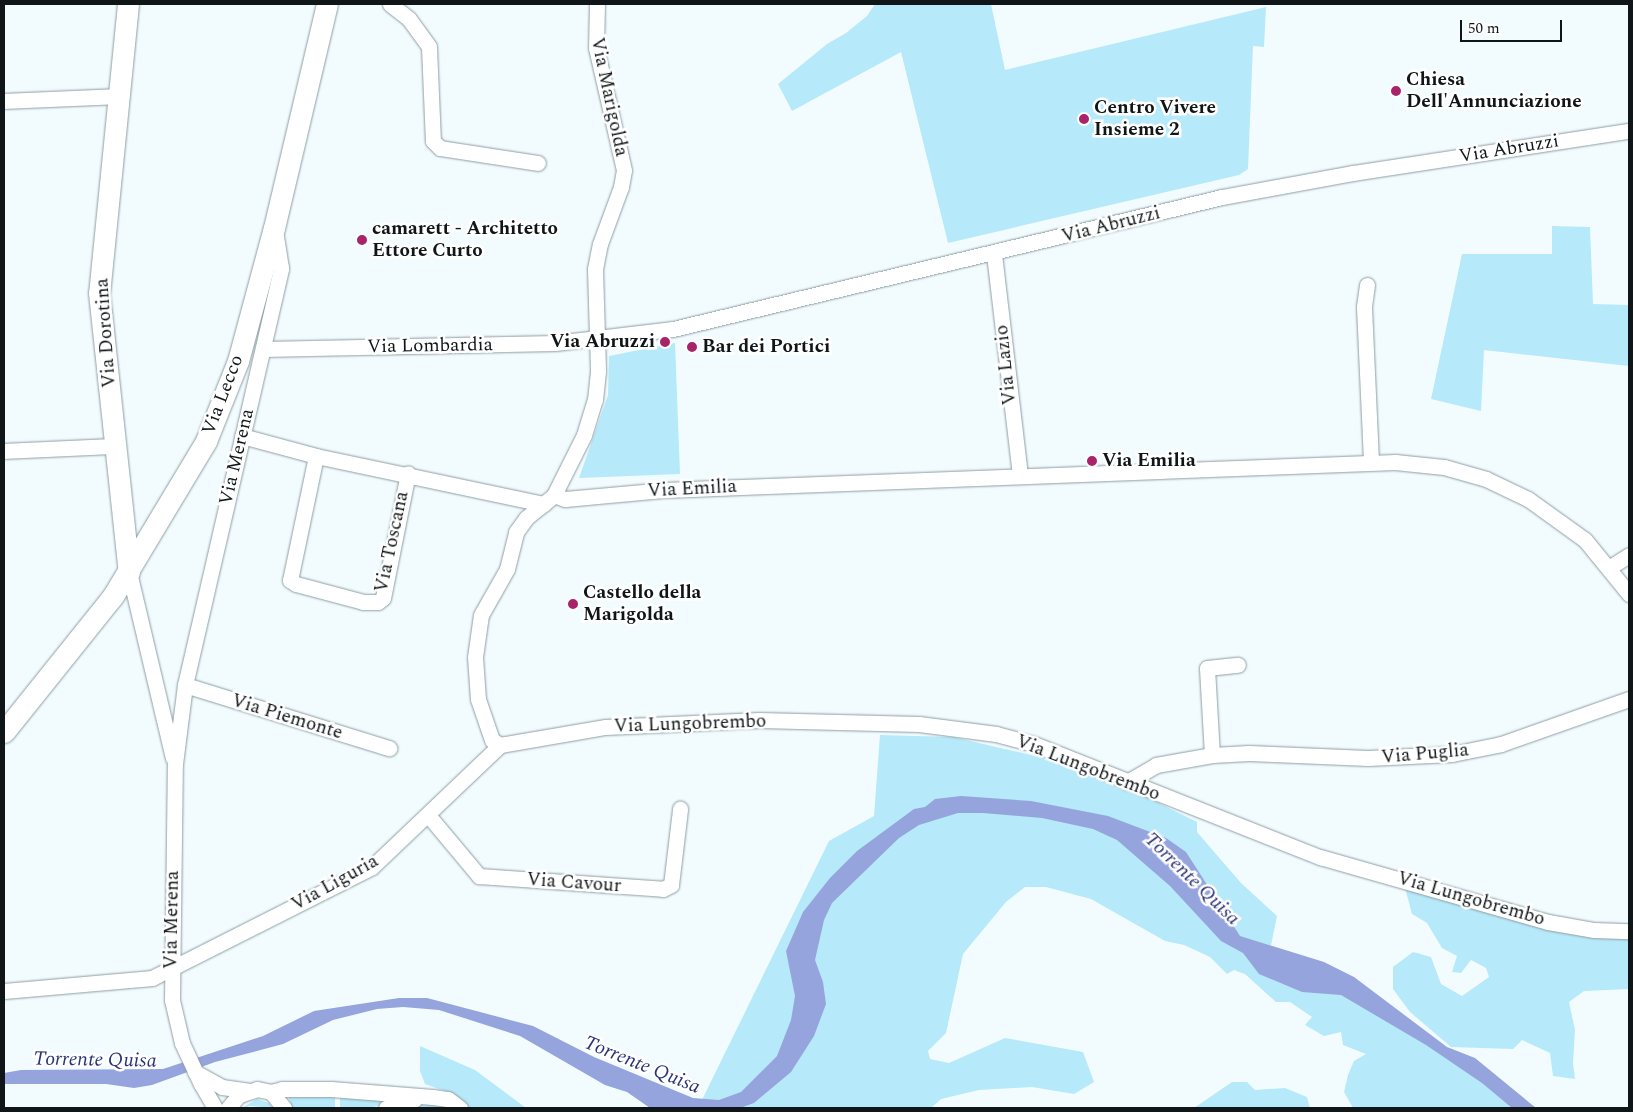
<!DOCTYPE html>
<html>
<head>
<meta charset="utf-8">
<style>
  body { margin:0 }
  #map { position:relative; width:1633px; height:1112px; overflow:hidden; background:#f2fcff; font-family:Spectral,serif }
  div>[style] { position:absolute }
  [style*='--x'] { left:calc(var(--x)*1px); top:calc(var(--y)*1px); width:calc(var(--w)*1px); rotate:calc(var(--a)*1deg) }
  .green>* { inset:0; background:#b6e9f9 }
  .water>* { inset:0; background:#95a4dd }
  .roads { filter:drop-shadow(0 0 1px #8e9da2) drop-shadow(0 0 1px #8e9da2) }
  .street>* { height:15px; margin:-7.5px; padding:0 7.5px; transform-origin:7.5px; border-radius:7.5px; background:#fff }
  .secondary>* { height:21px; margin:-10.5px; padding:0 10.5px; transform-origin:10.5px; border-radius:10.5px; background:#fff }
  .dots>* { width:14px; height:14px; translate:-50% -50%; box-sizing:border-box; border:2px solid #fff; border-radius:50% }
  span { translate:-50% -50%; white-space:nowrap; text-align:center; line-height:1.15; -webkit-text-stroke:5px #fff; paint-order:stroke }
  .poi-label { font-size:19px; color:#101617; font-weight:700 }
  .left { translate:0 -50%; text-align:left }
  .right { translate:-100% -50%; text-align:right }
  .street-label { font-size:19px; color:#101617 }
  .water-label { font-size:20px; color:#293376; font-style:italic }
  .frame { position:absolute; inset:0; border:5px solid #101617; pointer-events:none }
  .scale { position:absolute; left:1460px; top:20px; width:102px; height:22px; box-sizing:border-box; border:2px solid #101617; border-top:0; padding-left:6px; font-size:15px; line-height:18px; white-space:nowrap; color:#101617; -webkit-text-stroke:4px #fff; paint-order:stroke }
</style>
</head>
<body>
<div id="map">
  <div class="green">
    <div style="clip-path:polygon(875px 4px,991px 4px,1005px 70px,1266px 7px,1264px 47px,1253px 46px,1248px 169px,1239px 175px,948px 243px,901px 52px,792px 111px,778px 84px,827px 44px,846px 33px,867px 16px)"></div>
    <div style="clip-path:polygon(1552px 226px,1590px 227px,1593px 304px,1629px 305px,1629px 366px,1484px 350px,1481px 411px,1431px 399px,1462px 254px,1552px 254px)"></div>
    <div style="clip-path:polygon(675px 343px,680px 474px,579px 478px,608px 395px,609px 356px)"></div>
    <div style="clip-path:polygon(880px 735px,953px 737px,1088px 768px,1197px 822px,1197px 832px,1241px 883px,1277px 916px,1266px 970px,1323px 980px,1472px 1072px,1516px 1108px,1353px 1108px,1344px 1092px,1348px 1075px,1354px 1061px,1366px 1054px,1343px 1045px,1341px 1032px,1324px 1036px,1305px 1025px,1312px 1017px,1290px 1002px,1276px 1002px,1245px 974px,1234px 970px,1227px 974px,1210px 957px,1184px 945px,1165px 941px,1091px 899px,1046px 887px,1025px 887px,1006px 902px,963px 954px,946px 1033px,928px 1051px,930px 1059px,949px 1063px,1005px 1038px,1083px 1052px,1094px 1082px,1074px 1094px,1032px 1087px,979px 1090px,941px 1099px,931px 1108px,698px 1108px,829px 841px,874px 816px)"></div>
    <div style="clip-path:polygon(1404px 884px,1629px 935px,1629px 989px,1584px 991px,1569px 1002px,1575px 1030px,1573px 1063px,1575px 1079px,1553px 1076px,1550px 1053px,1522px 1040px,1513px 1049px,1451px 1047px,1410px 1012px,1393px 989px,1393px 967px,1413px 952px,1431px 957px,1441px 984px,1462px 996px,1489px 977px,1486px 968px,1471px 960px,1461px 973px,1452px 972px,1457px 956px,1442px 948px,1427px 923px,1412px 914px)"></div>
    <div style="clip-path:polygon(420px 1046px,475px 1070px,526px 1108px,466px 1108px,453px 1094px,425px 1084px,420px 1071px)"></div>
    <div style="clip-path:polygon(1232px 1082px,1247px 1082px,1255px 1090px,1285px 1088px,1307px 1097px,1310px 1108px,1194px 1108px)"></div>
    <div style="clip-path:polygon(288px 1095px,335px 1097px,335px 1108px,292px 1108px)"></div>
    <div style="clip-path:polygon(340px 1095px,404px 1098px,370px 1108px,340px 1108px)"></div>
    <div style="clip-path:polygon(257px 1099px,269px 1103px,273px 1108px,250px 1106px,242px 1108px)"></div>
    <div style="clip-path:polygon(426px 1103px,446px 1108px,399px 1108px,410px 1105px)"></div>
  </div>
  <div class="water">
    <div style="clip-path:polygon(961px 796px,1031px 801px,1108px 816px,1166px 838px,1186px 852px,1240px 936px,1324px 962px,1354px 977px,1447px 1047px,1475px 1058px,1536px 1108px,1512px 1108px,1482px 1083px,1426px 1045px,1341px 995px,1302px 992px,1259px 974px,1243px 953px,1221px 941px,1170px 886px,1117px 840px,1093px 829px,1042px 818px,983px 813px,958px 813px,919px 825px,899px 838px,832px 903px,824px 920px,815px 960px,823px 982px,826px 1004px,814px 1036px,791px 1072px,754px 1103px,740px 1108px,650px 1108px,627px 1092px,605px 1085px,520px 1036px,439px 1010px,403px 1007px,377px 1009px,333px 1020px,283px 1044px,215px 1062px,152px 1085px,134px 1088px,106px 1084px,4px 1084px,4px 1073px,21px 1070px,163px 1069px,263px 1036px,314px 1011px,399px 998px,427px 998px,533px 1026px,594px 1057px,693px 1098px,719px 1100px,741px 1092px,777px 1056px,791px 1020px,795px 996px,786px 951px,803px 912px,830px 878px,857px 851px,914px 809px,925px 807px,935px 799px)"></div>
  </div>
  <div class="roads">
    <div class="street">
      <div style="--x:390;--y:4;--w:24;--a:38"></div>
      <div style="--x:409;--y:19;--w:34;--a:54"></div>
      <div style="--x:429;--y:47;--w:94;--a:87.6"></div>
      <div style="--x:433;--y:141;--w:10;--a:45"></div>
      <div style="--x:440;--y:148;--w:99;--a:8.7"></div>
      <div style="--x:4;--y:101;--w:115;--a:-2.5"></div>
      <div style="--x:994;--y:254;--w:223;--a:83.3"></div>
      <div style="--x:1367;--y:285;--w:22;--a:98"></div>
      <div style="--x:1364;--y:307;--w:155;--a:87.4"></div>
      <div style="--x:263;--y:349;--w:292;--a:-1.2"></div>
      <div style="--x:555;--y:343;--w:119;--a:-6.8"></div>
      <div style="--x:673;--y:329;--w:565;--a:-13.52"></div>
      <div style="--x:1222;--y:197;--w:133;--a:-10.4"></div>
      <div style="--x:1353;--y:173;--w:279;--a:-8.7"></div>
      <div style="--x:242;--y:436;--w:77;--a:15.1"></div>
      <div style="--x:316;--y:456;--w:233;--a:11.9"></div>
      <div style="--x:4;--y:451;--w:112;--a:-2.6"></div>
      <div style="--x:316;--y:456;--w:127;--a:101.8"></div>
      <div style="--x:290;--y:580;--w:7;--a:34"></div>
      <div style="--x:296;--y:584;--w:69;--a:15"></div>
      <div style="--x:363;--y:602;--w:15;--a:0"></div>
      <div style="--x:378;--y:602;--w:6;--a:-39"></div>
      <div style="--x:383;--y:598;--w:127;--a:-78.7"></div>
      <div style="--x:554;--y:495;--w:12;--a:20"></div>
      <div style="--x:565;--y:499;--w:98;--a:-5.2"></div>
      <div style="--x:663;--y:490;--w:733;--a:-2.19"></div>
      <div style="--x:1395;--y:462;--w:49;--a:5.8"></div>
      <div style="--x:1444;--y:467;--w:44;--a:15.9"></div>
      <div style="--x:1486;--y:479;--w:47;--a:25.5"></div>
      <div style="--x:1528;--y:499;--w:70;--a:35.7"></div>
      <div style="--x:1585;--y:540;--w:70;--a:50.8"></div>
      <div style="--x:1610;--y:567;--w:22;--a:-32"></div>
      <div style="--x:129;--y:572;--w:191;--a:76.7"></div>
      <div style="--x:185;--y:685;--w:214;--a:17.2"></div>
      <div style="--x:500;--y:745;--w:107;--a:-9.7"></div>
      <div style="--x:605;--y:727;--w:154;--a:-2.6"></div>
      <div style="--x:759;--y:720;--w:160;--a:1.4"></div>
      <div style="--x:919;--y:724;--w:78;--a:7.4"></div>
      <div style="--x:996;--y:734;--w:39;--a:15"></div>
      <div style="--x:1034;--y:744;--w:308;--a:21.6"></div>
      <div style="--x:1320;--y:857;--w:237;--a:15.9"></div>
      <div style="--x:1548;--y:922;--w:47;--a:9.9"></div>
      <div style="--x:1594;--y:930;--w:35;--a:2"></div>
      <div style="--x:500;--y:745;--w:9;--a:-148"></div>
      <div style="--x:492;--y:740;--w:43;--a:-108.9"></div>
      <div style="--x:478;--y:699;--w:42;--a:-94.1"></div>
      <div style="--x:475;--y:657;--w:42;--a:-81.9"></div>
      <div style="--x:481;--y:615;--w:53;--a:-60.5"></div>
      <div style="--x:507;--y:569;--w:38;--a:-76"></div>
      <div style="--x:516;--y:532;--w:17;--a:-54"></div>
      <div style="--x:526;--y:518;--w:36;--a:-39"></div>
      <div style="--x:554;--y:495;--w:67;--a:-63.4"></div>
      <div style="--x:584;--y:435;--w:37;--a:-73"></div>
      <div style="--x:595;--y:400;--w:30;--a:-84"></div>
      <div style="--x:598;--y:370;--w:101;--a:-91.7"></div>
      <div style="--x:595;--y:269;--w:25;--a:-79"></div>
      <div style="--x:600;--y:244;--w:61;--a:-69.8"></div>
      <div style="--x:621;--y:187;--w:17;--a:-80"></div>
      <div style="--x:624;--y:170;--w:125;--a:-102.9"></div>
      <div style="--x:596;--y:48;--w:44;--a:-88.7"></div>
      <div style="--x:1212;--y:755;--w:87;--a:-93.3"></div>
      <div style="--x:1207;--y:668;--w:31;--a:-6"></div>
      <div style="--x:1127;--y:782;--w:34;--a:-30"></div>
      <div style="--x:1156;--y:765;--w:57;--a:-10.1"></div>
      <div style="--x:1212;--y:755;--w:37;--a:-3"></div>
      <div style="--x:1249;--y:753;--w:119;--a:2.4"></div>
      <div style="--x:1368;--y:758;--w:84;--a:-2.7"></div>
      <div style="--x:1452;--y:754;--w:50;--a:-11.5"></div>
      <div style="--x:1501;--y:744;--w:136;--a:-19.4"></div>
      <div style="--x:428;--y:815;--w:80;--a:50.1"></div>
      <div style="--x:479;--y:876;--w:184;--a:4"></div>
      <div style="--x:663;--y:889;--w:9;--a:-27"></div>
      <div style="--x:671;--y:885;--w:77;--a:-83.2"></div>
      <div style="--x:4;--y:991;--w:149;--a:-5"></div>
      <div style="--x:152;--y:978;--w:20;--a:-27"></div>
      <div style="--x:170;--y:969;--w:226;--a:-26.8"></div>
      <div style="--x:372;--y:867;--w:177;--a:-43.6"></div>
      <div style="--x:195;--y:1072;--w:31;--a:29"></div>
      <div style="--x:222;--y:1087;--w:28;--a:8"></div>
      <div style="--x:271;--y:1092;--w:11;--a:-15"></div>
      <div style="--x:282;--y:1089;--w:49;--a:0"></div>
      <div style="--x:331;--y:1089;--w:102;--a:4.5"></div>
      <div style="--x:433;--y:1097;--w:15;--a:8"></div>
      <div style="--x:448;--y:1099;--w:15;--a:37"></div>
      <div style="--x:215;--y:1108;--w:28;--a:-120"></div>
      <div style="--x:201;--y:1084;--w:45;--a:-114.9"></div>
      <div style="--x:182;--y:1043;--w:44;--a:-103.1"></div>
      <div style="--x:172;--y:1000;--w:236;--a:-89.3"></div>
      <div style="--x:175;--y:764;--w:80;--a:-82.8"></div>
      <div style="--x:185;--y:685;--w:428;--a:-77"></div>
      <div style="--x:281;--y:268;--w:36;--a:-99"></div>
      <div style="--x:228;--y:1108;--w:17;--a:-50"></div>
      <div style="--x:239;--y:1095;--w:19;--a:-18"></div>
      <div style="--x:257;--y:1089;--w:14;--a:12"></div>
      <div style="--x:271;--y:1092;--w:21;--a:51"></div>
      <div style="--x:386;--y:1108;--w:30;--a:-17"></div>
    </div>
    <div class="secondary">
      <div style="--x:128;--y:4;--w:290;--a:95.7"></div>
      <div style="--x:99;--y:293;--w:281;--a:83.9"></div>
      <div style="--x:4;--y:732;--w:174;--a:-51.3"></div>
      <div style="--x:113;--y:596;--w:181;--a:-59"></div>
      <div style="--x:206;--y:441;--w:86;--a:-68.2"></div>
      <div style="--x:238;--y:361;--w:138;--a:-74.9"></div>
      <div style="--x:274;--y:228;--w:230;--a:-76.7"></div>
    </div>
  </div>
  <div class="dots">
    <div style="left:1396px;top:91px;background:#a9236b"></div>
    <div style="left:1084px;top:119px;background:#a9236b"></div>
    <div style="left:362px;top:240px;background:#a9236b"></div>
    <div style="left:665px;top:342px;background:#a9236b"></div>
    <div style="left:692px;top:347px;background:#a9236b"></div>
    <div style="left:1092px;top:461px;background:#a9236b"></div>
    <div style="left:573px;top:604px;background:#a9236b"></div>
  </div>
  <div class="poi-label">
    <span class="left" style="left:1406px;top:91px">Chiesa<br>Dell'Annunciazione</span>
    <span class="left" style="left:1094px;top:119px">Centro Vivere<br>Insieme 2</span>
    <span class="left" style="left:372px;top:240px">camarett - Architetto<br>Ettore Curto</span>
    <span class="right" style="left:655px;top:342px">Via Abruzzi</span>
    <span class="left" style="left:702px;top:347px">Bar dei Portici</span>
    <span class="left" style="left:1102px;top:461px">Via Emilia</span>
    <span class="left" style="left:583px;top:604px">Castello della<br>Marigolda</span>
  </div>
  <div class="street-label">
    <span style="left:609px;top:97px;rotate:78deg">Via Marigolda</span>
    <span style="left:1509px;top:149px;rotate:-9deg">Via Abruzzi</span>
    <span style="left:1111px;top:225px;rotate:-14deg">Via Abruzzi</span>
    <span style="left:106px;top:333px;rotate:-94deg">Via Dorotina</span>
    <span style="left:430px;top:346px;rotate:-1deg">Via Lombardia</span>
    <span style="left:1006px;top:365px;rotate:-96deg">Via Lazio</span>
    <span style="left:223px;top:395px;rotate:-69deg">Via Lecco</span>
    <span style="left:237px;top:457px;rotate:-77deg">Via Merena</span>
    <span style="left:692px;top:489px;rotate:-3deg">Via Emilia</span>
    <span style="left:392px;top:542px;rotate:-78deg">Via Toscana</span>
    <span style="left:287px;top:717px;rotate:17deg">Via Piemonte</span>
    <span style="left:690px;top:724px;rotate:-2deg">Via Lungobrembo</span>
    <span style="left:1425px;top:754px;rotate:-5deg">Via Puglia</span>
    <span style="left:1088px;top:768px;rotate:21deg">Via Lungobrembo</span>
    <span style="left:335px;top:883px;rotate:-29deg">Via Liguria</span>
    <span style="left:574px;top:883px;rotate:4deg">Via Cavour</span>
    <span style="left:1471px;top:899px;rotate:16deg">Via Lungobrembo</span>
    <span style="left:172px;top:920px;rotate:-89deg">Via Merena</span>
  </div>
  <div class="water-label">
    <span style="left:1192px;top:879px;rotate:44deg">Torrente Quisa</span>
    <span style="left:95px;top:1060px;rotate:1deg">Torrente Quisa</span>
    <span style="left:642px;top:1065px;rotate:22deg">Torrente Quisa</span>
  </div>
  <div class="frame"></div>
  <div class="scale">50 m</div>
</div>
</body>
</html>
